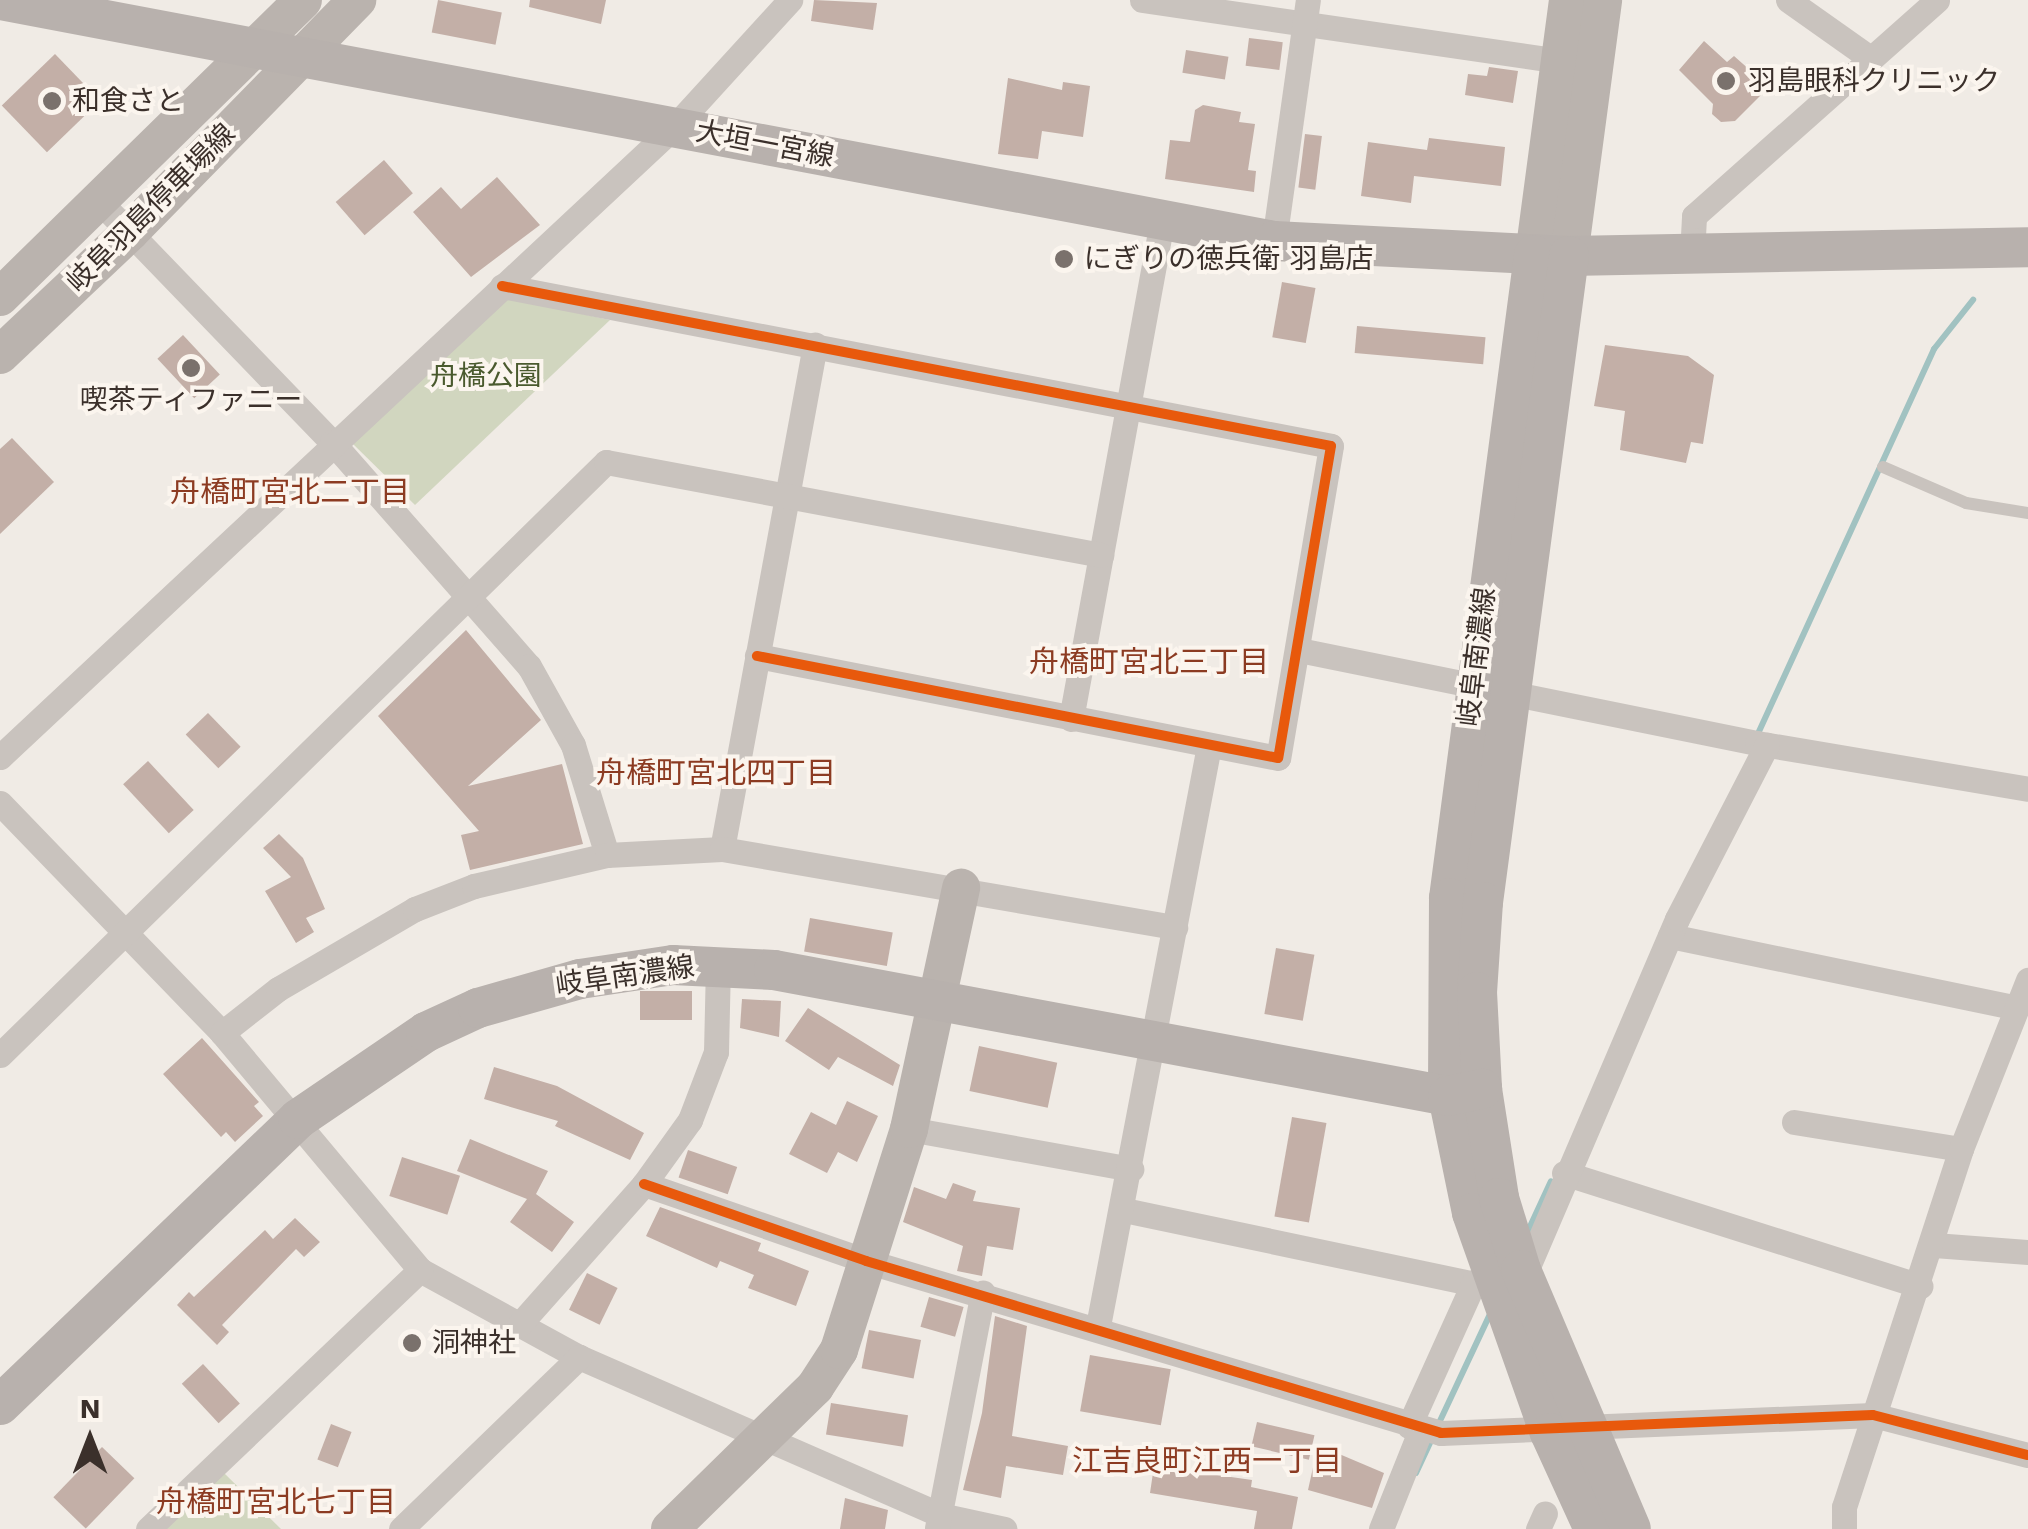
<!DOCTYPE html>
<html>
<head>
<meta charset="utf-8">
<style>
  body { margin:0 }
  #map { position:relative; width:2028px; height:1529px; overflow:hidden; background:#f0ebe5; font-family:"Work Sans","Noto Sans JP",sans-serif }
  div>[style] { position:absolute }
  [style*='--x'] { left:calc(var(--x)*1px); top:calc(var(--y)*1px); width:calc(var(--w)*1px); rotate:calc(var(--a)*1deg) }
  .green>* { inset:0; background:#d1d6bf }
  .stream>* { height:6px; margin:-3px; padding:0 3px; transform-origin:3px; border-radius:3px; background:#a1c2c1 }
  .building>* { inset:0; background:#c3afa7; transform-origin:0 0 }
  .lane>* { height:12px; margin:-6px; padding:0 6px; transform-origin:6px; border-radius:6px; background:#c9c3be }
  .street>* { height:25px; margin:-12.5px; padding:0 12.5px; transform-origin:12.5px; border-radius:12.5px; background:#c9c3be }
  .secondary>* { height:38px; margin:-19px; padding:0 19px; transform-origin:19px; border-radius:19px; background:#bab3ae }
  .primary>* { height:40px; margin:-20px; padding:0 20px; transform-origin:20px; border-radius:20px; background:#b8b1ad }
  .cycleway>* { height:10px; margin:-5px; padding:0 5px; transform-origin:5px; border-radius:5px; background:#e8590c }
  .dots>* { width:28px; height:28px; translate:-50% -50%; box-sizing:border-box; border:5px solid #fbf5ee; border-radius:50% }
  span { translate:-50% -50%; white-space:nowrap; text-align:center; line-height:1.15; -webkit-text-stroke:8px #fbf5ee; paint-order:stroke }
  .poi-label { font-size:28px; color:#3b302b }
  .left { translate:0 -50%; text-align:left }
  .street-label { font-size:28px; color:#3b302b }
  .park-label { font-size:28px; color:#4a5a2e }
  .neighbourhood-label { font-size:30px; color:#8c3b22 }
  .north { position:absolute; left:40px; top:1389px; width:100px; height:100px; -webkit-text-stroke:8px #fbf5ee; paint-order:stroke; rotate:0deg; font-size:28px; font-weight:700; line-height:40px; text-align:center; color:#3b302b }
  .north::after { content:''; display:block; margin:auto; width:35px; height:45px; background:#3b302b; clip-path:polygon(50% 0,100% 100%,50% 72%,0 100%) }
</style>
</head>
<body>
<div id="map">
  <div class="green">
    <div style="clip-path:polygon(504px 297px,610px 320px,415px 505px,353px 444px)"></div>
    <div style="clip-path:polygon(224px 1473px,281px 1529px,165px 1529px)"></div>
  </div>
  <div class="stream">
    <div style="--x:1756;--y:738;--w:428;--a:-65.4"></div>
    <div style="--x:1934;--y:349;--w:63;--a:-51.5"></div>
    <div style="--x:1527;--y:1233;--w:57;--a:-65.2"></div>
    <div style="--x:1439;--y:1423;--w:123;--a:-64.9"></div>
    <div style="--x:1416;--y:1473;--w:38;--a:-65"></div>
  </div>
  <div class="building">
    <div style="left:438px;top:0;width:65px;height:33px;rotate:11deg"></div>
    <div style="clip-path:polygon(530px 0,606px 0,601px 24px,529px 7px)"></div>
    <div style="clip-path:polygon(814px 0,877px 3px,873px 30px,811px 21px)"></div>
    <div style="left:1249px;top:38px;width:34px;height:28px;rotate:7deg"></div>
    <div style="clip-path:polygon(1704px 41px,1727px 62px,1734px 56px,1769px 87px,1735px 121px,1721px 122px,1712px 114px,1713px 104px,1679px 70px)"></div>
    <div style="left:1186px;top:50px;width:43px;height:23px;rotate:9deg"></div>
    <div style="left:55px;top:54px;width:65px;height:74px;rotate:46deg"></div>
    <div style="clip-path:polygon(1489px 67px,1518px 71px,1513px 103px,1465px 95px,1468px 74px,1487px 76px)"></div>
    <div style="clip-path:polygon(1008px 78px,1062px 90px,1063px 82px,1090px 86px,1083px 137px,1042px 131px,1038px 159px,998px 154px)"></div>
    <div style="clip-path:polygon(1203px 105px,1241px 112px,1239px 122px,1255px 124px,1248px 170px,1256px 171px,1254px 192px,1165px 179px,1170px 140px,1190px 142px,1195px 110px)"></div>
    <div style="left:1305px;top:134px;width:17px;height:54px;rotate:7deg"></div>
    <div style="clip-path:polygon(1429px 138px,1505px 147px,1501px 186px,1414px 176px,1411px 203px,1361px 196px,1368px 142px,1427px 150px)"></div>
    <div style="left:384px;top:160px;width:44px;height:64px;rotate:49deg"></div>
    <div style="clip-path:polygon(497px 177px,540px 225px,471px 277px,413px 212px,441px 187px,461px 209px)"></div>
    <div style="left:1282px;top:282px;width:34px;height:56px;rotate:10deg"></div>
    <div style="left:1357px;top:326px;width:129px;height:27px;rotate:5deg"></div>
    <div style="left:183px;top:335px;width:54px;height:35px;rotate:47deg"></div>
    <div style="clip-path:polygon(1605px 345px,1688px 356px,1714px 375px,1703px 444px,1691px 442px,1686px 463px,1620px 450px,1625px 411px,1594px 406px)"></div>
    <div style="clip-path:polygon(12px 438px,54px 482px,0 534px,0 449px)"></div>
    <div style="clip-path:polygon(466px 630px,541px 720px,468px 786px,562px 764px,583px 844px,470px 870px,461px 835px,479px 831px,378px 716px)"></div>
    <div style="left:208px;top:713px;width:47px;height:31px;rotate:46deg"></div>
    <div style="left:148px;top:761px;width:67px;height:34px;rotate:47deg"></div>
    <div style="clip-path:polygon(279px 834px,303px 858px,325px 909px,306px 918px,314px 932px,296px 943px,265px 891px,291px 877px,263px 848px)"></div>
    <div style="left:810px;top:918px;width:84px;height:34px;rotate:10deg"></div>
    <div style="left:1276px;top:948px;width:39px;height:67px;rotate:10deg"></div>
    <div style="left:692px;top:991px;width:29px;height:52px;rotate:90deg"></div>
    <div style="clip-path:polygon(742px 999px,781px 1001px,779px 1037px,740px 1028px)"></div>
    <div style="clip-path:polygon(808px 1008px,900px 1065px,893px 1086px,838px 1057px,829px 1070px,785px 1041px)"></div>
    <div style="clip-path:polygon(202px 1038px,259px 1102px,254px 1106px,263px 1116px,235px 1142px,226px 1132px,221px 1137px,163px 1074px)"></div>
    <div style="left:979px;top:1046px;width:80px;height:46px;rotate:12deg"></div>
    <div style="clip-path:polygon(494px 1067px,557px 1086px,644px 1133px,630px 1160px,555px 1126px,558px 1121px,484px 1099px)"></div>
    <div style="clip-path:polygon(847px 1101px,878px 1116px,857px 1162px,838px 1152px,827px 1173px,789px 1154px,811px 1112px,836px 1125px)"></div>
    <div style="left:1292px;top:1117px;width:35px;height:101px;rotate:10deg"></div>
    <div style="clip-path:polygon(470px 1139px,548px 1171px,536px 1194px,574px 1222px,552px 1252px,510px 1222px,527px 1199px,457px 1171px)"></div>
    <div style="left:688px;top:1150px;width:52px;height:29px;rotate:19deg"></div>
    <div style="left:402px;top:1157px;width:61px;height:41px;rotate:18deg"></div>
    <div style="clip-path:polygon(953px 1183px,976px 1191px,973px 1201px,1020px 1208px,1013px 1250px,987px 1246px,982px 1276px,957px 1271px,963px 1246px,903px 1222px,914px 1187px,946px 1199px)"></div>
    <div style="clip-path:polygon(660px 1207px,761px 1243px,758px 1251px,809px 1271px,796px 1306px,748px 1288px,754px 1275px,720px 1261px,717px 1268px,646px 1236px)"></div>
    <div style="clip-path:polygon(295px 1218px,320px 1242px,304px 1257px,296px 1249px,222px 1325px,229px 1332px,217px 1345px,177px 1305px,189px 1292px,194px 1297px,265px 1230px,273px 1239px)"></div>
    <div style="left:587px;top:1273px;width:34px;height:41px;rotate:26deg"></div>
    <div style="left:929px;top:1297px;width:36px;height:31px;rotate:16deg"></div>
    <div style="clip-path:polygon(995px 1316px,1027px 1326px,1012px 1436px,1068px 1446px,1063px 1475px,1006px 1466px,1001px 1498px,963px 1490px,982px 1413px)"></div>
    <div style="left:869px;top:1330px;width:53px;height:39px;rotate:11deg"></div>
    <div style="left:1090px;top:1355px;width:82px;height:57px;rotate:10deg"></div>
    <div style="left:203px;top:1364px;width:54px;height:29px;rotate:47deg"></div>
    <div style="left:831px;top:1403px;width:78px;height:32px;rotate:9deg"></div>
    <div style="left:1257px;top:1422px;width:59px;height:25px;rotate:13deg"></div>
    <div style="left:331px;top:1424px;width:22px;height:38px;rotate:21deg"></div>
    <div style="clip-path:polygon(1318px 1445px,1384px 1473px,1372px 1508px,1308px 1490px)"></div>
    <div style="left:102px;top:1447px;width:45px;height:70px;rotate:44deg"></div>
    <div style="clip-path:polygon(1154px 1466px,1252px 1480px,1251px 1487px,1298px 1497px,1292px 1529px,1254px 1529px,1257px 1511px,1150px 1493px)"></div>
    <div style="clip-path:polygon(845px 1498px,888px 1510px,885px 1529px,840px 1529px)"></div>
  </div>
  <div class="lane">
    <div style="--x:1883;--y:467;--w:90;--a:23.4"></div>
    <div style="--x:1966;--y:503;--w:63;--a:9.2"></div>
  </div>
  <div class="street">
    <div style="--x:1142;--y:0;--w:422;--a:8.3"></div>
    <div style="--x:1788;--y:0;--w:100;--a:35.3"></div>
    <div style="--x:101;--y:203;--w:332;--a:46"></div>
    <div style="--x:332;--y:442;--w:298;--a:48.7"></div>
    <div style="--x:529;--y:666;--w:90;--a:60.9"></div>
    <div style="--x:573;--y:745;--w:115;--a:72.8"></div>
    <div style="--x:1274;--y:241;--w:243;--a:-82"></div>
    <div style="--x:1692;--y:255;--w:39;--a:-87"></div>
    <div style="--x:1694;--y:216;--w:325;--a:-41.6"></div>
    <div style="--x:502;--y:286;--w:844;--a:10.92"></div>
    <div style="--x:1331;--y:446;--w:316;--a:99.6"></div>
    <div style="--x:1278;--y:758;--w:531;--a:-168.92"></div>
    <div style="--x:1299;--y:650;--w:467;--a:11.5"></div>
    <div style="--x:1757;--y:743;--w:275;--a:9.6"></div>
    <div style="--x:1071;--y:719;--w:506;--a:-79.64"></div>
    <div style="--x:0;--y:757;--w:924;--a:-43.07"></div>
    <div style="--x:675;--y:126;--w:171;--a:-47.6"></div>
    <div style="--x:0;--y:803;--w:320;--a:46"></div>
    <div style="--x:222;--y:1033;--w:309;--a:50.1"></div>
    <div style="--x:420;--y:1270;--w:181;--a:28.7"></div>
    <div style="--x:579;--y:1357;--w:394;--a:23.6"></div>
    <div style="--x:940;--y:1515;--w:66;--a:12.3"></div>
    <div style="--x:722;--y:849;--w:513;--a:-79.55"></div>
    <div style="--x:1670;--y:936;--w:354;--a:11.7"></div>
    <div style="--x:222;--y:1033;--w:71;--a:-38.2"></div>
    <div style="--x:278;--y:989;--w:159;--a:-30.3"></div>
    <div style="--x:415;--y:909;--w:63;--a:-21.3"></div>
    <div style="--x:474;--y:886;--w:137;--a:-13.1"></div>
    <div style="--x:607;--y:855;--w:115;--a:-3"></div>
    <div style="--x:722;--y:849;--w:460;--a:9.8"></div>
    <div style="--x:0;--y:1055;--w:848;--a:-44.38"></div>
    <div style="--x:606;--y:462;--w:504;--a:10.64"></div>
    <div style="--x:1794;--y:1122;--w:169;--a:9.2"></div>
    <div style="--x:909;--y:1129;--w:226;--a:10.2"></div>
    <div style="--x:1564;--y:1173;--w:374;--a:17.6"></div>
    <div style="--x:644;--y:1184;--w:235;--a:19.1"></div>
    <div style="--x:866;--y:1261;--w:600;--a:16.65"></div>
    <div style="--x:1441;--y:1433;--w:432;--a:-2.4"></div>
    <div style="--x:1873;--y:1415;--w:160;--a:14.5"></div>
    <div style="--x:1124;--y:1210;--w:383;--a:11.9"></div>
    <div style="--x:1934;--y:1245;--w:94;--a:4.3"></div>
    <div style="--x:1524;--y:1276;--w:388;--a:-66.8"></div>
    <div style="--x:1677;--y:919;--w:196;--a:-62.7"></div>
    <div style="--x:519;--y:1325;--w:188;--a:-48.4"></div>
    <div style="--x:644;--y:1184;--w:79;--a:-54.3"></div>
    <div style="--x:690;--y:1120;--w:73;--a:-69.1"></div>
    <div style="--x:716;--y:1052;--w:88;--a:-88.7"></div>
    <div style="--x:1098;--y:1326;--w:591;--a:-79.17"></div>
    <div style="--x:1409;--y:1426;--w:158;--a:-65.7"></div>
    <div style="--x:937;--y:1528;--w:240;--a:-79"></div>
    <div style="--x:148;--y:1529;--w:376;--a:-43.6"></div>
    <div style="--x:401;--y:1529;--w:248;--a:-44"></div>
    <div style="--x:1381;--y:1529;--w:108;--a:-68.2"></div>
    <div style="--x:1538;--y:1529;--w:17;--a:-66"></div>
    <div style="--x:1844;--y:1529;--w:22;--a:-90"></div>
    <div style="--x:1844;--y:1507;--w:377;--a:-71.9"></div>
    <div style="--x:1961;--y:1149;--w:182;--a:-68.4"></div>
  </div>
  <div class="secondary">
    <div style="--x:1534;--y:255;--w:257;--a:-82.4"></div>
    <div style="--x:1569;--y:256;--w:258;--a:-82.4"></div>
    <div style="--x:0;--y:297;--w:424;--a:-44.4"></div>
    <div style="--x:0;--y:355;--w:179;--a:-43.4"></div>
    <div style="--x:130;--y:232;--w:325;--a:-45.6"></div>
    <div style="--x:670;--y:1529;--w:203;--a:-44.4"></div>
    <div style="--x:815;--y:1387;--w:44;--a:-57"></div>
    <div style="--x:839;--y:1350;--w:232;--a:-72.4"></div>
    <div style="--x:909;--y:1129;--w:247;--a:-77.8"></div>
  </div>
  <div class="primary">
    <div style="--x:0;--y:0;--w:1297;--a:10.71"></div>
    <div style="--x:1274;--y:241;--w:295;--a:2.9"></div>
    <div style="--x:1569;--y:256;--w:459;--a:-1.1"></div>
    <div style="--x:1534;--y:255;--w:649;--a:97.53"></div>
    <div style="--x:1449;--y:898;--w:198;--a:90.3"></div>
    <div style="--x:1448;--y:1096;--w:119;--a:78.4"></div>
    <div style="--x:1472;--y:1213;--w:233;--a:70.5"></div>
    <div style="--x:1550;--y:1433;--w:106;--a:65.4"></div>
    <div style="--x:1569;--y:256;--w:652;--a:97.58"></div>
    <div style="--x:1483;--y:902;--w:90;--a:93.8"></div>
    <div style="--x:1477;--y:992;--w:97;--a:87"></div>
    <div style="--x:1482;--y:1089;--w:110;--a:81.1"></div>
    <div style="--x:1499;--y:1198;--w:75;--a:73"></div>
    <div style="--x:1521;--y:1270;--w:281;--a:67"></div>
    <div style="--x:0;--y:1405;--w:413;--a:-43.8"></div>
    <div style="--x:298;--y:1119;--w:155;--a:-34.2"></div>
    <div style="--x:426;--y:1032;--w:57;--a:-24.8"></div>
    <div style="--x:478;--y:1008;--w:106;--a:-15.9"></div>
    <div style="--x:580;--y:979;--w:94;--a:-8.6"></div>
    <div style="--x:673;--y:965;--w:101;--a:2.8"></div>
    <div style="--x:774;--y:970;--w:686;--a:10.59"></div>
    <div style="--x:1448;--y:1096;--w:35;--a:-12"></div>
  </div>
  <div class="cycleway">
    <div style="--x:502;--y:286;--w:844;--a:10.92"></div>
    <div style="--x:1331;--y:446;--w:316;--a:99.6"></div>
    <div style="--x:1278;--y:758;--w:531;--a:-168.92"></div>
    <div style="--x:644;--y:1184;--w:235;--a:19.1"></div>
    <div style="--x:866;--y:1261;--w:600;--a:16.65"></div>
    <div style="--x:1441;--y:1433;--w:432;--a:-2.4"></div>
    <div style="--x:1873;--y:1415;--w:160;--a:14.5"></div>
  </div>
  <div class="dots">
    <div style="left:1726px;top:81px;background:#7a716c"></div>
    <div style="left:52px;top:101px;background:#7a716c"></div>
    <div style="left:1064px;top:259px;background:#7a716c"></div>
    <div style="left:191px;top:368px;background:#7a716c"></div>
    <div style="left:412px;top:1343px;background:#7a716c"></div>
  </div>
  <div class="poi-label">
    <span class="left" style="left:1748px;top:81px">羽島眼科クリニック</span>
    <span class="left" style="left:72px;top:101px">和食さと</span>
    <span class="left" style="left:1084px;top:259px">にぎりの徳兵衛 羽島店</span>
    <span style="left:191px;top:400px">喫茶ティファニー</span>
    <span class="left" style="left:432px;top:1343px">洞神社</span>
  </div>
  <div class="street-label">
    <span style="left:765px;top:144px;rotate:11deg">大垣一宮線</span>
    <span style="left:151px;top:208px;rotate:-45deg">岐阜羽島停車場線</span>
    <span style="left:1477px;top:657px;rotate:-83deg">岐阜南濃線</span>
    <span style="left:625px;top:976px;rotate:-8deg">岐阜南濃線</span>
  </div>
  <div class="park-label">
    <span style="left:486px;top:376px">舟橋公園</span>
  </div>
  <div class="neighbourhood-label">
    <span style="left:290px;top:492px">舟橋町宮北二丁目</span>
    <span style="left:1149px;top:662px">舟橋町宮北三丁目</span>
    <span style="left:716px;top:773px">舟橋町宮北四丁目</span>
    <span style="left:1207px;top:1461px">江吉良町江西一丁目</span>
    <span style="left:276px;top:1502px">舟橋町宮北七丁目</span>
  </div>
  <div class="north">N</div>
</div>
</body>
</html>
